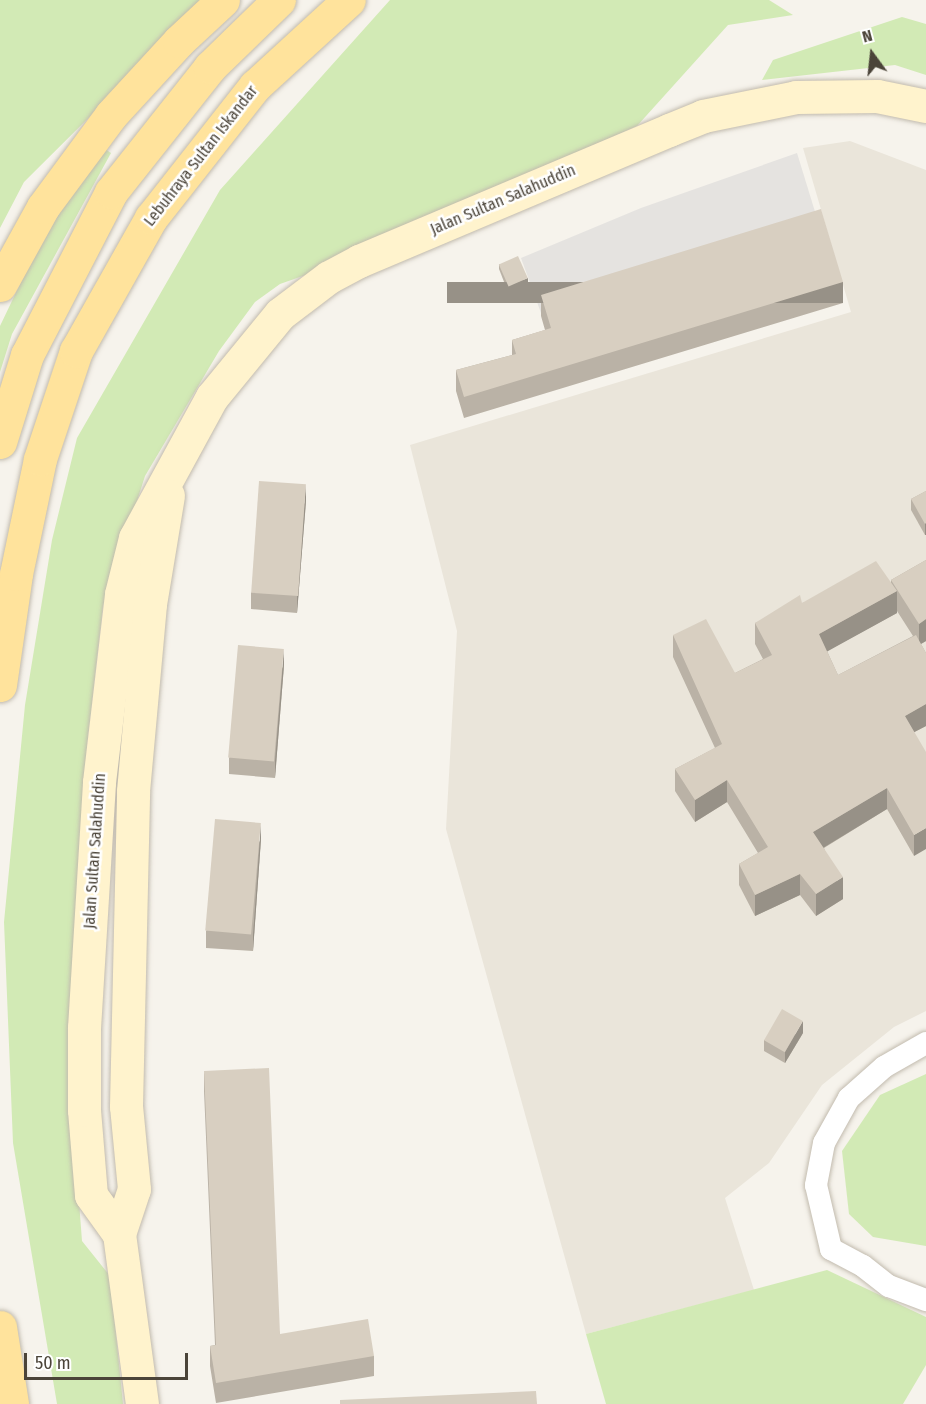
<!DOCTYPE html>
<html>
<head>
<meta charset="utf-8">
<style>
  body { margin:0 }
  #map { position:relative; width:926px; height:1404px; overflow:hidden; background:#f6f3ec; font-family:"Fira Sans Condensed",sans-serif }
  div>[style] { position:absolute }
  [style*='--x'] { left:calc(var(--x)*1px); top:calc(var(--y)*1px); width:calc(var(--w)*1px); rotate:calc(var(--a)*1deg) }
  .residential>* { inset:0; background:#eae5da }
  .green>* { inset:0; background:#d2eab5 }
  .parking>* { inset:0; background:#e5e3e0 }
  .roads { filter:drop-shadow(0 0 2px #c2bbae) drop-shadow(0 0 2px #c2bbae) }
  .street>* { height:22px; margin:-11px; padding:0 11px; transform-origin:11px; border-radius:11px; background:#fff }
  .secondary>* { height:33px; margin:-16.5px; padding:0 16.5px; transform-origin:16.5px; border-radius:16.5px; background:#fff3cd }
  .primary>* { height:33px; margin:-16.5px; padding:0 16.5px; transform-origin:16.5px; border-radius:16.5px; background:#ffe39c }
  .wall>* { inset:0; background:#bab2a6 }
  .shaded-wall>* { inset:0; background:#979187; transform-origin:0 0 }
  .building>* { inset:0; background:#d8cfc1; transform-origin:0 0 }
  span { translate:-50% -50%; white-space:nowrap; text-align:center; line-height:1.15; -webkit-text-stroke:5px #fff; paint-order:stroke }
  .street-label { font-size:16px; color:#4b4439 }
  .north { position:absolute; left:842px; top:24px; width:60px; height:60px; -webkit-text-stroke:4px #fff; paint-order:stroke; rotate:345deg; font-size:16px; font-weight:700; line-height:24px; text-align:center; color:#4b4439 }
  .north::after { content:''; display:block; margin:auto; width:21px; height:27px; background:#4b4439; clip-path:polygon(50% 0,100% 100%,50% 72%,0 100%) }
  .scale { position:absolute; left:24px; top:1353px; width:164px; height:27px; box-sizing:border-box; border:3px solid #4b4439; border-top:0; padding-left:8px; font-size:18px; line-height:21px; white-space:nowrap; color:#4b4439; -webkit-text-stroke:4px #fff; paint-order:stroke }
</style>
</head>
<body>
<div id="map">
  <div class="residential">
    <div style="clip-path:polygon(850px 141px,926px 170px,926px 1011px,894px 1027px,822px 1085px,769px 1163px,725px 1198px,754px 1290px,586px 1334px,446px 829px,457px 631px,410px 445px,851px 312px,803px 148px)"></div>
  </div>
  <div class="green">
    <div style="clip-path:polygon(0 0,207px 0,24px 182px,0 228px)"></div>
    <div style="clip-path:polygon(390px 0,769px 0,793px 15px,728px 25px,637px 126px,314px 272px,280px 284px,255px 302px,219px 351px,145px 476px,103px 606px,87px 747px,72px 1109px,82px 1241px,110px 1276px,123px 1404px,57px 1404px,13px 1143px,4px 922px,25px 705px,52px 540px,77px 438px,220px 190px)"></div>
    <div style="clip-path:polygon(902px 17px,926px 24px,926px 75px,895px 65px,762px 80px,773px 60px)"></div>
    <div style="clip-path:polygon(105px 149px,111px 153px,12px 334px,0 372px,0 326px,45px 232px)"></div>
    <div style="clip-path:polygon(926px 1074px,926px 1246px,873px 1237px,849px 1214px,842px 1151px,880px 1095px)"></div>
    <div style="clip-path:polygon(827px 1270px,926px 1317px,926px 1365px,903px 1404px,606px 1404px,586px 1334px)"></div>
  </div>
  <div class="parking">
    <div style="clip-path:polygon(797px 153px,820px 228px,541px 313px,521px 258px,641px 208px)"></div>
  </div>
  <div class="roads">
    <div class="street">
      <div style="--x:926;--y:1043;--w:48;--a:150.3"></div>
      <div style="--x:884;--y:1067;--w:47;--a:138.5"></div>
      <div style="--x:849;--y:1098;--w:51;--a:119.1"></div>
      <div style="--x:824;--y:1143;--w:43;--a:100.8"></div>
      <div style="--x:816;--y:1185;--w:66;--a:76.8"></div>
      <div style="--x:831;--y:1249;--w:36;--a:28"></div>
      <div style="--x:863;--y:1266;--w:33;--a:38"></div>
      <div style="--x:889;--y:1286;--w:40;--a:21"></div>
    </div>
    <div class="secondary">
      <div style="--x:119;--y:1234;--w:48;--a:-125.7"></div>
      <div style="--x:91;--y:1195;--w:85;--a:-94.7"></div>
      <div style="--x:84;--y:1110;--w:82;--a:-90"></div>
      <div style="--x:84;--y:1028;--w:246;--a:-86.5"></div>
      <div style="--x:99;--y:782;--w:189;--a:-83.3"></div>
      <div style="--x:121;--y:594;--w:58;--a:-76"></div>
      <div style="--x:135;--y:538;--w:161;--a:-61.4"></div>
      <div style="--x:212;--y:397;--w:107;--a:-50.7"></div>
      <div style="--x:280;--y:314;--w:61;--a:-37.1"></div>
      <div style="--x:329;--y:277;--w:34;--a:-28"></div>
      <div style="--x:359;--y:261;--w:337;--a:-22.9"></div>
      <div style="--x:669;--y:130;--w:37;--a:-22"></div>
      <div style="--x:703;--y:116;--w:95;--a:-11.5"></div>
      <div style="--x:796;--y:97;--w:81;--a:-0.7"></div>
      <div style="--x:877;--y:96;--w:50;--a:11.5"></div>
      <div style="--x:142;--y:1404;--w:172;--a:-97.7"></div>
      <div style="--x:119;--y:1234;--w:47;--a:-71.6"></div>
      <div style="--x:134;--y:1189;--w:83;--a:-95.5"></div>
      <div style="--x:126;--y:1106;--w:315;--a:-88.7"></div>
      <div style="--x:133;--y:791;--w:188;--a:-84.8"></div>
      <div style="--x:150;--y:604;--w:110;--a:-80.6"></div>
    </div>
    <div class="primary">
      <div style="--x:0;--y:285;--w:89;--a:-61.1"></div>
      <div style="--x:43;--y:207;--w:114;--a:-53.5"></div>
      <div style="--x:111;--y:115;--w:100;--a:-47.4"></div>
      <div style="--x:179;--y:41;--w:60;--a:-43"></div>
      <div style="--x:0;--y:442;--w:91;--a:-72.8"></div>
      <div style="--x:27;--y:355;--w:183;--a:-62.7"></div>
      <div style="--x:111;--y:192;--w:159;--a:-51.6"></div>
      <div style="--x:210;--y:67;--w:96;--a:-44.2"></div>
      <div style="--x:0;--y:685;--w:112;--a:-81.8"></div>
      <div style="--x:16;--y:574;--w:117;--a:-78.2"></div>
      <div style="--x:40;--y:459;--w:114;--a:-71.6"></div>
      <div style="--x:76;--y:351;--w:153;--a:-60.6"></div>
      <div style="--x:151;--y:218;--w:168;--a:-51.8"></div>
      <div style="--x:255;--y:86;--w:127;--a:-42.5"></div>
      <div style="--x:0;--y:1327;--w:78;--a:81.1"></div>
    </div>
  </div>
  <div class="wall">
    <div style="clip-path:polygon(499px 264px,528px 284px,508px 292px,499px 269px)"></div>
    <div style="clip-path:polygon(541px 295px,843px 303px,464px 418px,456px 391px,456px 370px,512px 355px,512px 340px,545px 330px,541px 316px)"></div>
    <div style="clip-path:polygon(926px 491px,925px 535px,911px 510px,911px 499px)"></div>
    <div style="clip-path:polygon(306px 501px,297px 613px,251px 609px,251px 593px)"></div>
    <div style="clip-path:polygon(evenodd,926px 560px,926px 641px,921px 644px,926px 653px,926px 726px,914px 732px,914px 856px,887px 809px,824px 848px,843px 899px,816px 916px,800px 895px,755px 916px,739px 885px,739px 864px,758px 853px,727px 802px,695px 822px,675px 791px,675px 769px,715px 748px,673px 657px,673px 635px,735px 673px,763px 659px,755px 644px,755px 623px,802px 603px,891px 583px,891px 580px,926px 560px,897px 611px,913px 636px,838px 675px,827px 651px,897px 613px,897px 611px)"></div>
    <div style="clip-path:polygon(284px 665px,275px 778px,229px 774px,229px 758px)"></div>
    <div style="clip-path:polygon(261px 839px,253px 951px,206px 948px,206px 931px)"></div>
    <div style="clip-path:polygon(803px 1033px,785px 1063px,764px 1051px,764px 1040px)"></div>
    <div style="clip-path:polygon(204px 1071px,280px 1334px,374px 1356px,374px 1376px,216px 1403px,210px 1366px,210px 1346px,215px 1345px,204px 1091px)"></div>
  </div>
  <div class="shaded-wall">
    <div style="clip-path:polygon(528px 278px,528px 284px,508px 292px,508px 286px)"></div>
    <div style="left:843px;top:282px;width:21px;height:396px;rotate:90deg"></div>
    <div style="clip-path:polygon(306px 484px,306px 501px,297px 613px,297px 596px)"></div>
    <div style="left:926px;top:523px;width:12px;height:1px;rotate:90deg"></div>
    <div style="clip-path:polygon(897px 591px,897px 613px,819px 656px,819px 634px)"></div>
    <div style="clip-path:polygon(926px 619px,926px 641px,919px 645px,919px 624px)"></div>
    <div style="clip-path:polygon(284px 649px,284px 665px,275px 778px,275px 761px)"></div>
    <div style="clip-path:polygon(926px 704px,926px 726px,905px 737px,905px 716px)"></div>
    <div style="clip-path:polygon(727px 780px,727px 802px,695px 822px,695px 800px)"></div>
    <div style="clip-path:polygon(887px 788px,887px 809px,813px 854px,813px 832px)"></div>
    <div style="clip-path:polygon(261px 823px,261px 839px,253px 951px,253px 935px)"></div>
    <div style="clip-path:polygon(926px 828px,926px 849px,914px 856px,914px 835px)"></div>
    <div style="clip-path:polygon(800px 874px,800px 895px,755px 916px,755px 895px)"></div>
    <div style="clip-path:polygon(843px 877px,843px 899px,816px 916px,816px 894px)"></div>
    <div style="clip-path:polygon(803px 1021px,803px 1033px,785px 1063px,785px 1052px)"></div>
  </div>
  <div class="building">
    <div style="clip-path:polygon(821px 209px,843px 282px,464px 397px,456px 370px,516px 354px,512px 340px,551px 328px,541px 295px)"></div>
    <div style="left:518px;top:256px;width:24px;height:21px;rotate:66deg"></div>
    <div style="left:259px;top:481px;width:47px;height:112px;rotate:4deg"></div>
    <div style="clip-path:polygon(926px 491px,926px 523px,925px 524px,911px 499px)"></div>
    <div style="clip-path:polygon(926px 560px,926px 619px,919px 624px,891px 580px)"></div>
    <div style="clip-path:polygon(876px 561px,897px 591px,819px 634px,838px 675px,916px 635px,926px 653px,926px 704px,905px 716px,926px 752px,926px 828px,914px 835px,887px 788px,813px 832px,843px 877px,816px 894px,800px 874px,755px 895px,739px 864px,768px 847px,727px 780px,695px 800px,675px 769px,722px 744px,673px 635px,706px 619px,735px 673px,772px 655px,755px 623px,800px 595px,802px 603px)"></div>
    <div style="left:238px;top:645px;width:46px;height:113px;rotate:5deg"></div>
    <div style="left:215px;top:819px;width:46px;height:112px;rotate:5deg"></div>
    <div style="left:782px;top:1009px;width:24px;height:36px;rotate:30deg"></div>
    <div style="clip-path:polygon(269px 1068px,280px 1334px,368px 1319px,374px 1356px,216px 1383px,210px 1346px,216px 1345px,204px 1071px)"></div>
    <div style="clip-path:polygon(536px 1391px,537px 1404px,340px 1404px,340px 1400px)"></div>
  </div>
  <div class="street-label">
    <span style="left:201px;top:156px;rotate:-52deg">Lebuhraya Sultan Iskandar</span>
    <span style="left:503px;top:200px;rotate:-23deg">Jalan Sultan Salahuddin</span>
    <span style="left:95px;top:851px;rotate:-86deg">Jalan Sultan Salahuddin</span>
  </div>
  <div class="north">N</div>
  <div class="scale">50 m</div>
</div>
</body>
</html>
